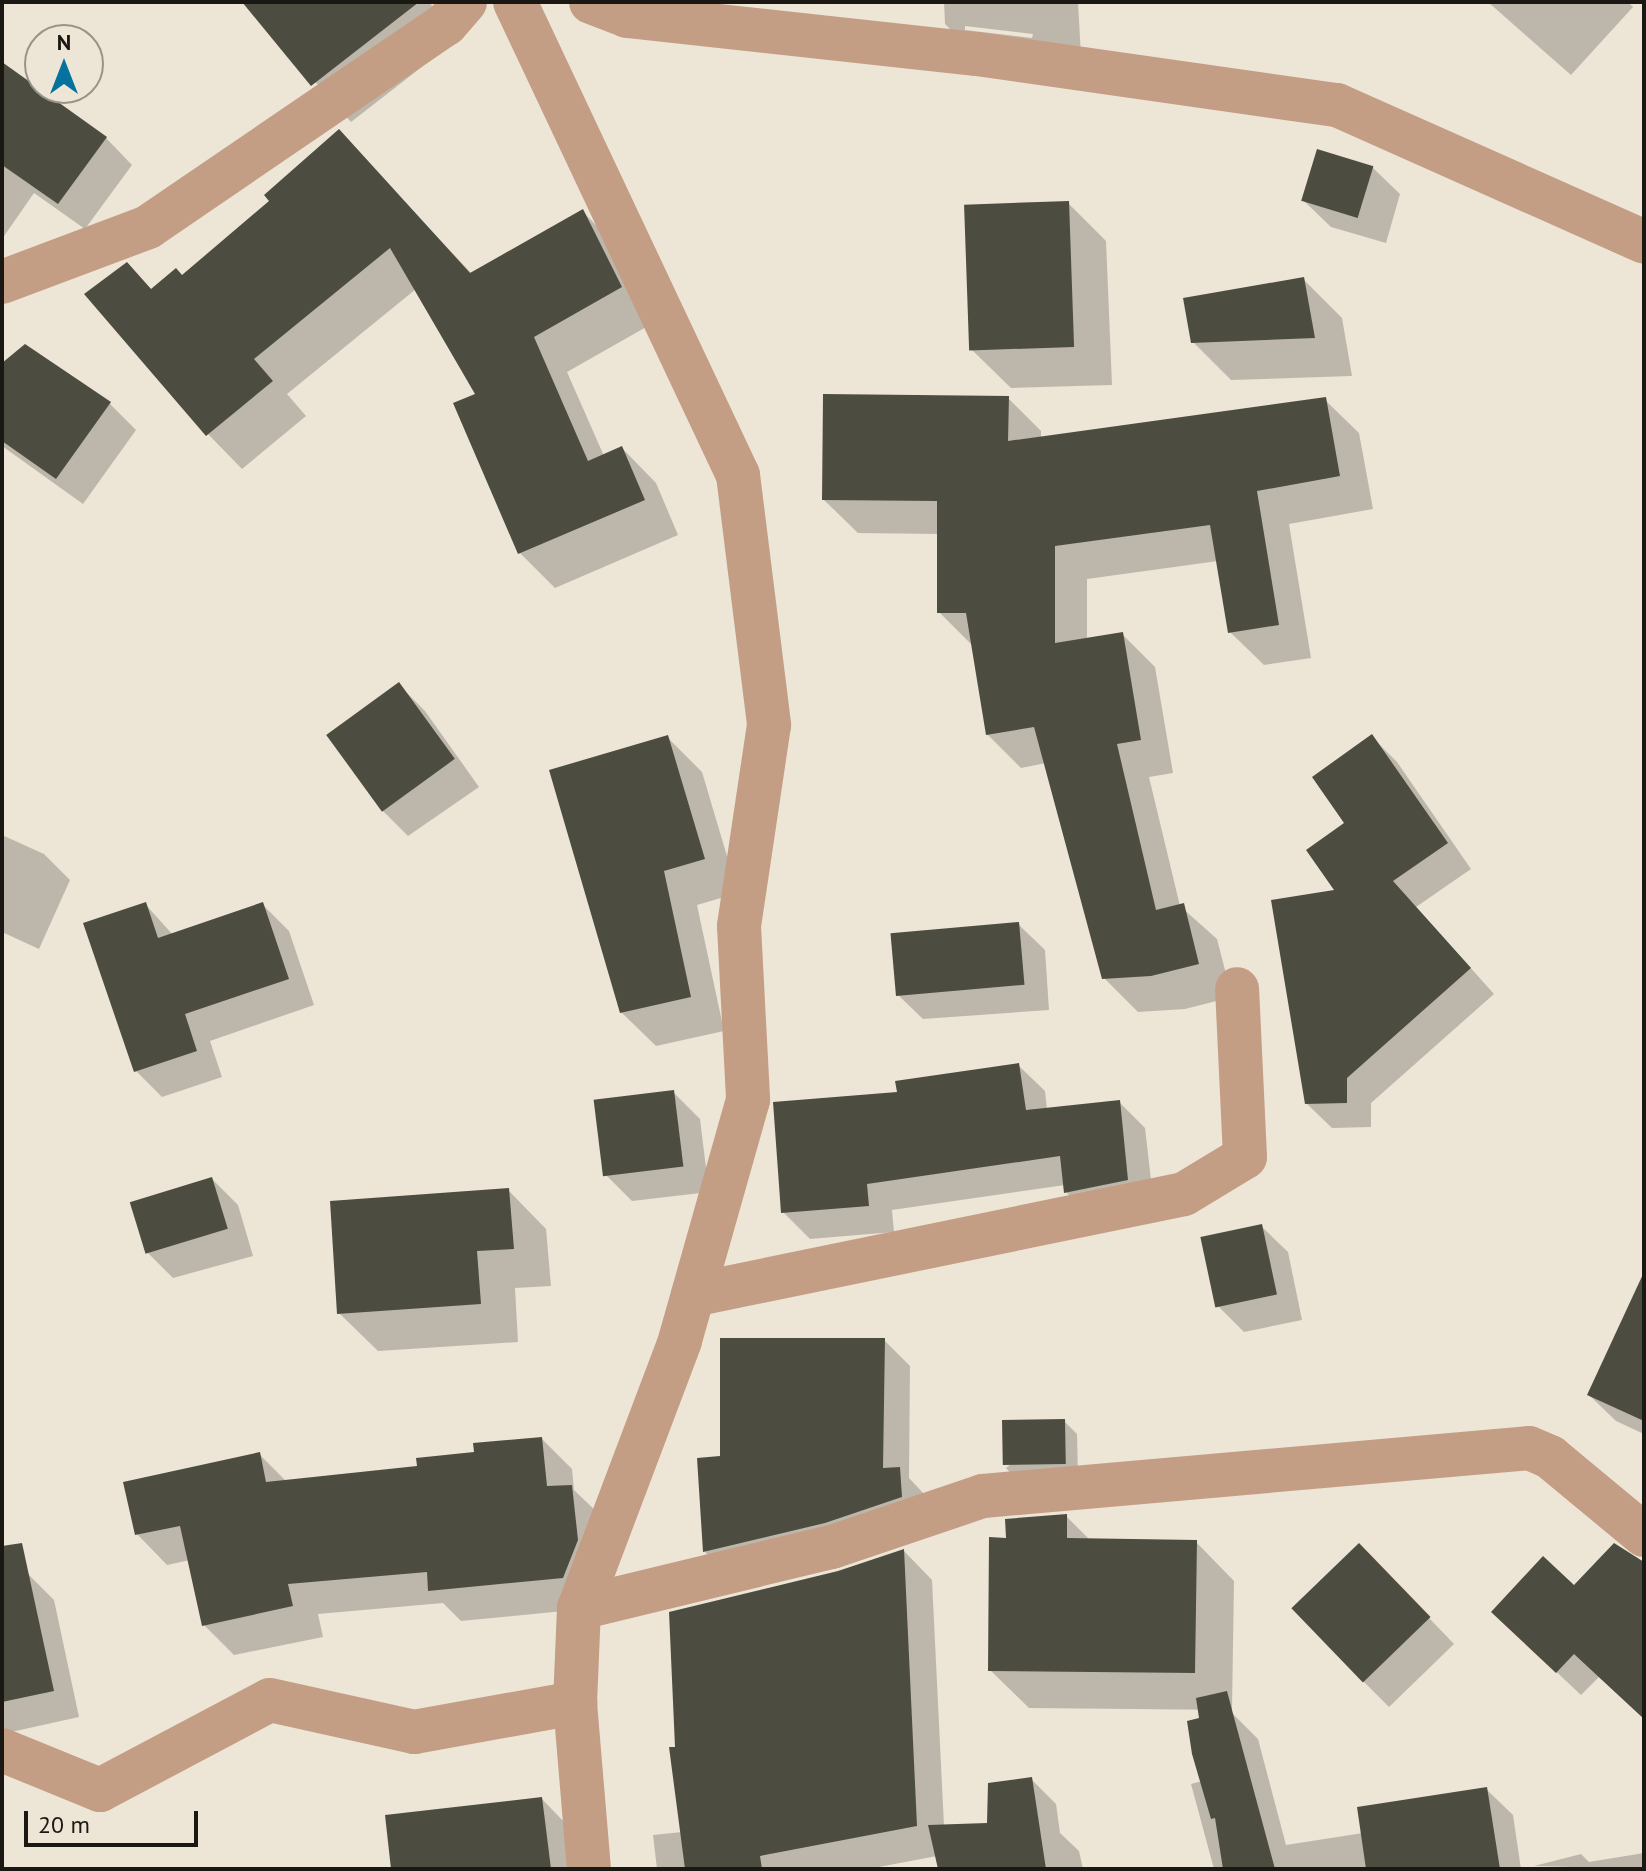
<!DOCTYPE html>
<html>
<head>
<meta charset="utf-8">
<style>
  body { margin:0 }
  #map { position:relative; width:1646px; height:1871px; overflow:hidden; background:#ede5d6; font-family:"PT Sans",sans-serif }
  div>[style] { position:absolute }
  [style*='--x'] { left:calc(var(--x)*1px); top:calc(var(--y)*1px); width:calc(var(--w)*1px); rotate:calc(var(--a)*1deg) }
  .shadow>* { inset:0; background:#0003 }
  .building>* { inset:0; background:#4c4d40; transform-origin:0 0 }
  .minor>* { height:44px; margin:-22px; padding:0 22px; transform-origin:22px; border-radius:22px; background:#c49d85 }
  span { translate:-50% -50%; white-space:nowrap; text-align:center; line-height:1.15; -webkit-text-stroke:8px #ede5d6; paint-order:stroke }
  .frame { position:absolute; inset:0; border:4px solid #1b1813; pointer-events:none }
  .north { position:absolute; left:24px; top:24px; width:80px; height:80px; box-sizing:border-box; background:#ede5d6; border:2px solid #999388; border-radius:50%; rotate:0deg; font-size:22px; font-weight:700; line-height:32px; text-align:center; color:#1b1813 }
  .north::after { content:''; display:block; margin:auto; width:28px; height:36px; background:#05729d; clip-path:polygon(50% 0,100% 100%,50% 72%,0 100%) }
  .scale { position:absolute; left:24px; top:1811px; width:174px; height:36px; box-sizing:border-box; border:4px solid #1b1813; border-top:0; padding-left:10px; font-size:24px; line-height:28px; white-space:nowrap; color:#1b1813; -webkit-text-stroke:6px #ede5d6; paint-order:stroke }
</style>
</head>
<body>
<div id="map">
  <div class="shadow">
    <div style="clip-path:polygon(244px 2px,429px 2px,459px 38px,351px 122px)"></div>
    <div style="clip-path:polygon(evenodd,944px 2px,1078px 2px,1081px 56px,969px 48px,945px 24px,944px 2px,965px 26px,1033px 34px,1032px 38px,965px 30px,965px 26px)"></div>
    <div style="clip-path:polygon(1488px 2px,1628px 2px,1633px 7px,1571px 75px)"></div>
    <div style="clip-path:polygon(2px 78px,106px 138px,132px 165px,85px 229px,34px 193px,2px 239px)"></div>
    <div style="clip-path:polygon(339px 132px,472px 274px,582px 211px,617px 246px,655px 322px,567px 372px,604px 456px,622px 448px,656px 483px,678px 535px,555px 588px,520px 553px,477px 394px,416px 289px,287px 394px,306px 416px,242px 469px,208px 434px,127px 264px,153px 291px,182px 277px,272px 201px)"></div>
    <div style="clip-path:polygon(1373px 168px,1400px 194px,1386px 243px,1331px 227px,1304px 201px)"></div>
    <div style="clip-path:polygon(1068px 203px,1106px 241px,1112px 385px,1011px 388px,972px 350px)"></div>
    <div style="clip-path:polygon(1303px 279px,1342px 318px,1352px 376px,1231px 380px,1193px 342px)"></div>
    <div style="clip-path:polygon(2px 365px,109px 403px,136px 430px,83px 504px,2px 446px)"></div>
    <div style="clip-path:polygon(1008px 398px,1041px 431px,1041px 439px,1325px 400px,1359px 433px,1373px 509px,1289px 524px,1311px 658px,1264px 665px,1230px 632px,1218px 561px,1087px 579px,1087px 640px,1122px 634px,1155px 667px,1173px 773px,1149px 777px,1180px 906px,1217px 939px,1232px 997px,1185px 1009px,1138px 1012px,1104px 978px,1046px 763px,1021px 768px,987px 734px,972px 645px,939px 612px,939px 534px,858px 533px,824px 500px)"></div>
    <div style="clip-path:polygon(398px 684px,425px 711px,479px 787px,408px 836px,382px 810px,328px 734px)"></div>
    <div style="clip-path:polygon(1372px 737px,1397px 762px,1471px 869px,1416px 907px,1494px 994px,1371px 1103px,1371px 1127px,1332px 1128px,1306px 1103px,1347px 823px)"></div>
    <div style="clip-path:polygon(668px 738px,702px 772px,738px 893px,697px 905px,724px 1031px,656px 1046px,621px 1012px)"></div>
    <div style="clip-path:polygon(2px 835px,44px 854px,70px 880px,39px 949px,2px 932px)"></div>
    <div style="clip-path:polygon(146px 905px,173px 935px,263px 905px,289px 931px,314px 1005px,210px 1041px,222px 1077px,162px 1097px,136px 1071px)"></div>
    <div style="clip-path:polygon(1018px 924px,1045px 950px,1049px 1010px,923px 1019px,896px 993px)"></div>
    <div style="clip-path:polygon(1018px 1065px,1045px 1091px,1047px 1110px,1119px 1102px,1145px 1128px,1154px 1206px,1092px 1219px,1066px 1192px,1065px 1185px,892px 1210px,894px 1232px,810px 1239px,783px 1212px,900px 1094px)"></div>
    <div style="clip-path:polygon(673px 1092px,700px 1119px,709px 1192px,632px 1201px,606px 1175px)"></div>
    <div style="clip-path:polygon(212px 1179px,238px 1205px,253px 1256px,173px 1278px,146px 1251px)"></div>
    <div style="clip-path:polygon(508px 1190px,546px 1229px,551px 1286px,515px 1288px,518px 1342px,378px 1351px,339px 1313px)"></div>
    <div style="clip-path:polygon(1261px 1226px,1288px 1252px,1302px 1320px,1244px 1332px,1218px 1306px)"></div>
    <div style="clip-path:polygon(1644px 1298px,1644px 1434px,1616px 1421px,1589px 1395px)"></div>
    <div style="clip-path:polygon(884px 1340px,910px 1366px,909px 1478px,925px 1495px,730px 1577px,705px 1552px,722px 1458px)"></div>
    <div style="clip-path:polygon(1064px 1421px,1077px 1434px,1078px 1476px,1018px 1481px,1006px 1468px)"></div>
    <div style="clip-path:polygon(542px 1439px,572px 1469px,574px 1490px,602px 1517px,594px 1608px,461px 1621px,443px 1603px,318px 1614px,323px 1637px,234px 1655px,204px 1625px,190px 1560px,167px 1565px,137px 1534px,259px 1454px,287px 1482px,419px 1467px)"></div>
    <div style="clip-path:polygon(1066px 1516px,1091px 1541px,1196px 1542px,1234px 1581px,1232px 1710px,1029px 1708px,990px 1670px,1008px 1540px)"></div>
    <div style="clip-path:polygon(904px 1551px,932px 1580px,944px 1826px,989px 1825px,1031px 1779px,1056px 1804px,1060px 1833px,1079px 1851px,1083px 1869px,940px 1869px,937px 1856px,868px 1869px,657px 1869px,653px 1835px,682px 1832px,677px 1749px,838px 1573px)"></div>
    <div style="clip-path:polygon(1644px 1565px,1644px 1718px,1599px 1677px,1581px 1695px,1518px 1636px,1575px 1588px)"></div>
    <div style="clip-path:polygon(1385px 1572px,1454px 1644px,1389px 1707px,1363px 1681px)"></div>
    <div style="clip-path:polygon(28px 1574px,54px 1600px,79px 1717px,2px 1734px,2px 1580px)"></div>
    <div style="clip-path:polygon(1232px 1713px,1258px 1739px,1286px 1845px,1363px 1833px,1486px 1789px,1513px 1815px,1521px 1869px,1214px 1869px,1191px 1784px,1202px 1781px)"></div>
    <div style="clip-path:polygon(542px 1799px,567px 1825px,572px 1869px,393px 1869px)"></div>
    <div style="clip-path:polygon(1644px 1853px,1644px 1869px,1534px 1866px,1581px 1854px,1589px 1862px)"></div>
  </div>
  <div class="building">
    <div style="clip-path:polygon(242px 2px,419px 2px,311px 86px)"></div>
    <div style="clip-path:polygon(2px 62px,107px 137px,58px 204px,2px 165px)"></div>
    <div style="clip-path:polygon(339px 129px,470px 273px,583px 209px,622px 287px,534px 337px,588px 461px,622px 446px,645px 500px,518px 554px,453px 403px,475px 394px,390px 248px,254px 359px,273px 381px,206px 436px,84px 294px,127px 262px,151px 289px,176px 268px,182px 275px,269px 201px,264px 195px)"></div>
    <div style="left:1317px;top:149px;width:59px;height:54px;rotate:17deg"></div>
    <div style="left:1069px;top:201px;width:146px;height:105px;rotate:88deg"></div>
    <div style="clip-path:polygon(1304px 277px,1315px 338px,1191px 343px,1183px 298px)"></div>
    <div style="clip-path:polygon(25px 344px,111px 402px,56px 479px,2px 441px,2px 363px)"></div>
    <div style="clip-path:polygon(823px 394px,1009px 396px,1008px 441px,1326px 397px,1340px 476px,1257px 491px,1279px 625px,1228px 633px,1210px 525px,1055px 546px,1055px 643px,1123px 632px,1141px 740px,1117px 744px,1156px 910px,1184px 903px,1199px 964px,1151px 976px,1102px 979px,1034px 727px,986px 735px,966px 613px,937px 613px,937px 501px,822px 500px)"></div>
    <div style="left:399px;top:682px;width:95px;height:90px;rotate:54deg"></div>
    <div style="clip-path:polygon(1372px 734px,1448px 843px,1393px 881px,1471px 968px,1347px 1078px,1347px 1103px,1305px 1104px,1271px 900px,1334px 890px,1306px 850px,1344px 823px,1312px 777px)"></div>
    <div style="clip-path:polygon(668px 735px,705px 859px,664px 871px,691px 997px,620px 1013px,549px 770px)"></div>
    <div style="clip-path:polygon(146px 902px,158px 938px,263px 902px,289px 979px,185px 1014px,197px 1051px,134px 1072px,83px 923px)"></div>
    <div style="left:1019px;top:922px;width:63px;height:129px;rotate:85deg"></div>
    <div style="clip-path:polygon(1019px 1063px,1026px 1110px,1120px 1100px,1128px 1180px,1064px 1193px,1060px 1156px,867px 1184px,869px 1206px,781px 1213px,773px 1102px,897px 1092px,895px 1081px)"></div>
    <div style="left:674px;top:1090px;width:77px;height:81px;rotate:83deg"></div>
    <div style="left:212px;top:1177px;width:54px;height:86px;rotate:73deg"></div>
    <div style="clip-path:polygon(509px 1188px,514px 1249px,477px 1251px,481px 1304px,337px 1314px,330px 1201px)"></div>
    <div style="left:1262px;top:1224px;width:72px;height:63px;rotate:78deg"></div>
    <div style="clip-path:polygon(1644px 1272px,1644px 1421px,1587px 1395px)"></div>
    <div style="clip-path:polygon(720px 1338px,885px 1338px,883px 1468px,900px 1467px,902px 1497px,825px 1523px,703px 1552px,697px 1458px,720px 1456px)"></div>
    <div style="left:1065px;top:1419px;width:45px;height:63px;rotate:89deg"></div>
    <div style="clip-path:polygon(542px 1437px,547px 1486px,572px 1485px,578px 1540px,563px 1578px,428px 1591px,427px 1572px,288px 1584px,293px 1606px,202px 1626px,180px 1526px,135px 1535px,123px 1482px,260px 1452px,266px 1482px,417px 1466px,416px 1458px,474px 1452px,473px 1443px)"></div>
    <div style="clip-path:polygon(1067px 1514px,1067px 1538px,1197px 1540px,1195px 1673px,988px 1671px,989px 1537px,1006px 1538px,1005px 1519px)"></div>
    <div style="clip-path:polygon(22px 1543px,54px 1691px,2px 1702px,2px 1546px)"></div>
    <div style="left:1359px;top:1543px;width:103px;height:94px;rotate:46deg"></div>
    <div style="clip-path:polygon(1614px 1543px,1644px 1562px,1644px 1719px,1574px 1654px,1556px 1673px,1491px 1612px,1543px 1556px,1574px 1585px)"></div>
    <div style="clip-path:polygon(904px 1549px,917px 1826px,760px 1856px,762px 1869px,685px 1869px,669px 1747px,675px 1747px,669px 1612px,838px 1571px)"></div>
    <div style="clip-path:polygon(1227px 1691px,1232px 1710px,1275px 1869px,1223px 1869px,1215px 1818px,1211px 1819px,1192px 1754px,1187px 1721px,1199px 1718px,1196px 1698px)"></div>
    <div style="clip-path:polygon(1032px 1777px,1046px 1869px,938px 1869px,928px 1825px,987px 1823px,988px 1783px)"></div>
    <div style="clip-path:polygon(1487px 1787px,1500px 1869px,1366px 1869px,1357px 1807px)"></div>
    <div style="clip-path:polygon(542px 1797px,551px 1869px,391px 1869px,385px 1815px)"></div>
  </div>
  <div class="minor">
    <div style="--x:515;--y:2;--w:523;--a:64.76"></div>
    <div style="--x:738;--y:475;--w:252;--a:82.9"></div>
    <div style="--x:769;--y:725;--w:203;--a:98.5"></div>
    <div style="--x:739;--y:926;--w:174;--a:87"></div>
    <div style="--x:748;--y:1100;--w:250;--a:105.8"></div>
    <div style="--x:680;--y:1341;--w:285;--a:110.7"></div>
    <div style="--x:579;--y:1608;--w:95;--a:92.4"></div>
    <div style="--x:575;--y:1703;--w:167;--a:85.2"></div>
    <div style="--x:591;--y:2;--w:39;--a:21"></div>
    <div style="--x:627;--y:16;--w:352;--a:6.2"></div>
    <div style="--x:977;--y:54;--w:364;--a:8.1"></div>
    <div style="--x:1337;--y:105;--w:336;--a:24"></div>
    <div style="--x:2;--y:282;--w:156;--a:-20.6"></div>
    <div style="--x:148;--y:227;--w:361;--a:-34.3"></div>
    <div style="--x:446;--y:24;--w:29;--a:-49"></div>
    <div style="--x:693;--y:1295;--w:501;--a:-11.62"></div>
    <div style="--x:1184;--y:1194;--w:71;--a:-31.2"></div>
    <div style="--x:1245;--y:1157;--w:168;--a:-92.7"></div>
    <div style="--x:579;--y:1608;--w:260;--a:-13.6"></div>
    <div style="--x:832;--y:1547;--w:159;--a:-18.7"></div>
    <div style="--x:983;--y:1496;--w:548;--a:-5.02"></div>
    <div style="--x:1529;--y:1448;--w:23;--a:23"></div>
    <div style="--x:1550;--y:1457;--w:122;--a:39.7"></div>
    <div style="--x:2;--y:1750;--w:106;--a:22.2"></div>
    <div style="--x:100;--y:1790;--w:192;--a:-27.9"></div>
    <div style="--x:270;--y:1700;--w:148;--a:12.5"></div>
    <div style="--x:414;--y:1732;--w:164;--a:-10.2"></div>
  </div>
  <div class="frame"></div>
  <div class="north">N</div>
  <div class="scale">20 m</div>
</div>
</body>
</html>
